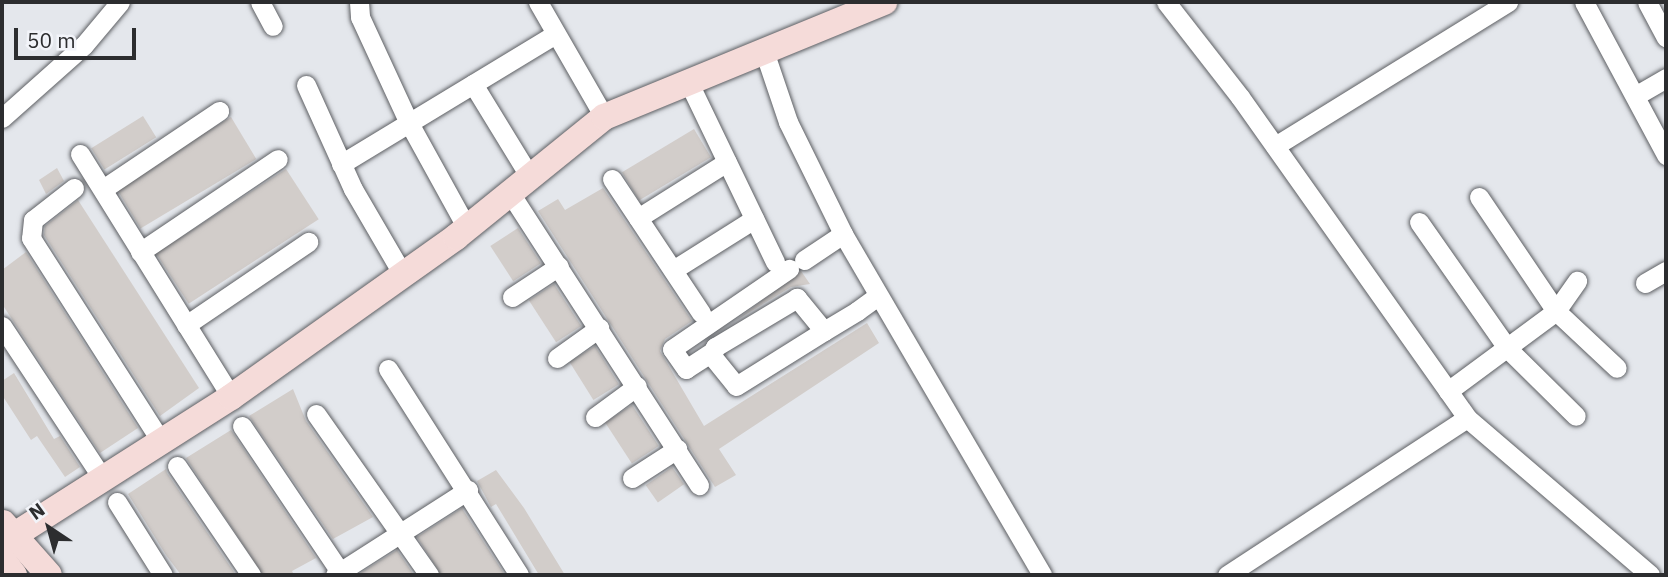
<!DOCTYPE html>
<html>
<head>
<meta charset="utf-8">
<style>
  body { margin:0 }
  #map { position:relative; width:1668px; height:577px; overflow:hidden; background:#e4e7ec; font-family:"IBM Plex Sans",sans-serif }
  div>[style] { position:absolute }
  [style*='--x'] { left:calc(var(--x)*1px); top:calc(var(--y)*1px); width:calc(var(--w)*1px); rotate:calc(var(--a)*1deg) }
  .building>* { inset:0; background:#d2cdca; transform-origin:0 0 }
  .roads { filter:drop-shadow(0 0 2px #5d5f63) drop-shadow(0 0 2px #5d5f63) }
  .street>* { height:19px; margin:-9.5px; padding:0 9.5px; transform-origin:9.5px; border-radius:9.5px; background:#fff }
  .secondary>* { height:26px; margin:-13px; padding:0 13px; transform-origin:13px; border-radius:13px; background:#f5dbd9 }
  span { translate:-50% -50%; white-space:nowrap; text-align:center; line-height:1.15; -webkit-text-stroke:7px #f2f4f9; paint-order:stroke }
  .frame { position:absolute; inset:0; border:4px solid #2c2d2f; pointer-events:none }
  .north { position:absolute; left:14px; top:493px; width:70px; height:70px; -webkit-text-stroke:5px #f2f4f9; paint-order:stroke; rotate:324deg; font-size:19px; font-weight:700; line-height:28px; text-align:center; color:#2c2d2f }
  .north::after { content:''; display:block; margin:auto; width:24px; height:32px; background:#2c2d2f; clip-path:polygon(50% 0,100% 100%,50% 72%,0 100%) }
  .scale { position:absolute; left:14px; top:28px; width:122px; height:32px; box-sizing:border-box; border:4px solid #2c2d2f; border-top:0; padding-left:9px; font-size:21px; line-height:24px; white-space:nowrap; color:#2c2d2f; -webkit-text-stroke:5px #f2f4f9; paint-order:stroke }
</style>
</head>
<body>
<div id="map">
  <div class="building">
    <div style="left:143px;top:116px;width:25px;height:61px;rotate:58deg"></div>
    <div style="left:231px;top:117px;width:49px;height:135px;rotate:59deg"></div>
    <div style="left:694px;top:129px;width:33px;height:84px;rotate:59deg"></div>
    <div style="clip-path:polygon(57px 168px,64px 181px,46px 194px,39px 180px)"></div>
    <div style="left:286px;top:169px;width:60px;height:155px;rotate:57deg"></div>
    <div style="clip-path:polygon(603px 188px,692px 321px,665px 339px,660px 351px,704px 426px,867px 323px,879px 343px,719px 449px,736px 475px,715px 487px,538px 211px,558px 199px,565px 210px)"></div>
    <div style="clip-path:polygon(78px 200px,199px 388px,160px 416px,44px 235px,45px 226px)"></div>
    <div style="left:518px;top:228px;width:42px;height:33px;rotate:57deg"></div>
    <div style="clip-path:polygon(26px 252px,138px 428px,100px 453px,2px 304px,2px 270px)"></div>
    <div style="clip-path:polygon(801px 271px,810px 284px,791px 287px,735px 321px)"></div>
    <div style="left:554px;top:284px;width:50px;height:30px;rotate:57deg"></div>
    <div style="left:595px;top:346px;width:45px;height:30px;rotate:58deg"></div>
    <div style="clip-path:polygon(14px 373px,54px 439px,60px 436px,80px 467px,65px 477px,37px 436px,31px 440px,2px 395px,2px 381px)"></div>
    <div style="clip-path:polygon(293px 389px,306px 421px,373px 517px,333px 539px,249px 416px)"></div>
    <div style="left:632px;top:405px;width:49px;height:32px;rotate:57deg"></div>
    <div style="clip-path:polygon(231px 430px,316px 558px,292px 571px,294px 575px,263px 575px,186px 458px)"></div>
    <div style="left:672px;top:467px;width:21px;height:32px;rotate:55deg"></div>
    <div style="clip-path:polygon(166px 469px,167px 473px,236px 575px,181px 575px,166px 555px,128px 494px)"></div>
    <div style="clip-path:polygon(496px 470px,524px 508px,565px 575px,539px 575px,496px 504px,491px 507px,477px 481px)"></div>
    <div style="clip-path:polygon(462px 508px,463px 510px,505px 575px,441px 575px,417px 537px)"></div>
    <div style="clip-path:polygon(397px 550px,414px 575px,357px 575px)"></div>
  </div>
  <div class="roads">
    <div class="street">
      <div style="--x:260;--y:2;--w:27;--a:62"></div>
      <div style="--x:359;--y:2;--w:15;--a:86"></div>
      <div style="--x:360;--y:17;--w:117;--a:65.2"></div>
      <div style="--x:409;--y:123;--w:120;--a:61.1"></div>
      <div style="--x:538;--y:2;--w:133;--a:60.1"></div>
      <div style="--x:1166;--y:2;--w:120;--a:52.1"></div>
      <div style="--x:1240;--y:97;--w:393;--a:54.7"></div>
      <div style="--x:1467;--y:418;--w:287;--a:146.8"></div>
      <div style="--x:1584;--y:2;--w:174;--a:61.8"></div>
      <div style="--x:1647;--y:2;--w:40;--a:62"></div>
      <div style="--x:763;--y:48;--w:78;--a:71.3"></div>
      <div style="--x:788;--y:122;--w:125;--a:63.8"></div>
      <div style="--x:843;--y:234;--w:395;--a:59.7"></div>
      <div style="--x:688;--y:81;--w:201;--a:64.3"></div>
      <div style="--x:473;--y:84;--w:109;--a:58.5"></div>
      <div style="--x:306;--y:85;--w:114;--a:65.7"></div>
      <div style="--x:353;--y:189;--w:99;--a:59.8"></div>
      <div style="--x:1635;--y:96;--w:36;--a:-30"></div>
      <div style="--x:2;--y:118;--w:110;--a:-41.7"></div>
      <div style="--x:84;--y:45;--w:56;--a:-50.1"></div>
      <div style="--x:1275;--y:146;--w:274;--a:-31.7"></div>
      <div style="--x:80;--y:154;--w:286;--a:58.1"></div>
      <div style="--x:341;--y:164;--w:251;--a:-31.2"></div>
      <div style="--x:612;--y:179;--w:161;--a:56.4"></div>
      <div style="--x:74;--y:188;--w:52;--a:142"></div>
      <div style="--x:33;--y:220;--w:18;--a:96"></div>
      <div style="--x:31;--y:238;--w:241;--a:57.4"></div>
      <div style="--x:103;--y:189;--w:140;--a:-33.9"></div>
      <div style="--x:510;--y:193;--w:348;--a:57.1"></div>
      <div style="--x:1479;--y:197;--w:138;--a:56"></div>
      <div style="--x:1556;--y:311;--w:83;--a:43.1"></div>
      <div style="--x:638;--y:218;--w:105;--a:-32.2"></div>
      <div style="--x:1419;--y:222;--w:155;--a:55"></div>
      <div style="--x:1508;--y:349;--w:95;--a:44.6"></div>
      <div style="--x:140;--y:252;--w:166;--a:-34"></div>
      <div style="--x:804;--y:260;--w:47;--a:-33.7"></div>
      <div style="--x:673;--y:270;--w:96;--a:-32.2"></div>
      <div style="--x:1645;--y:283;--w:24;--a:-30"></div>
      <div style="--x:512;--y:297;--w:56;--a:-33.4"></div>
      <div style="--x:186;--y:325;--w:148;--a:-34.2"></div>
      <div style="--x:2;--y:326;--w:183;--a:56.6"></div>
      <div style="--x:824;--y:331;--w:43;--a:-129.3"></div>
      <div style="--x:797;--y:298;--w:96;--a:149.1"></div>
      <div style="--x:715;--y:347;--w:9;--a:108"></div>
      <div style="--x:712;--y:356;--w:38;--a:51"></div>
      <div style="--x:736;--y:386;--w:104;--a:-32"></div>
      <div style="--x:824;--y:331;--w:39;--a:-31"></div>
      <div style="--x:857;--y:311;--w:26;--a:-36"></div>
      <div style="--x:712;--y:352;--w:31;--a:147"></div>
      <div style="--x:686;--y:369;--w:24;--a:-125"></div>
      <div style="--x:672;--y:349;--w:142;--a:-34.4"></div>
      <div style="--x:557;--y:358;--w:52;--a:-35.5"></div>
      <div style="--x:388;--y:369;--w:244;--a:57.5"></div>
      <div style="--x:1448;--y:391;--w:134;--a:-36.5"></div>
      <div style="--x:1556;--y:311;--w:37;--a:-55"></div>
      <div style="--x:316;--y:414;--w:197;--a:54.9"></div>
      <div style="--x:595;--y:417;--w:52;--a:-36.4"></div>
      <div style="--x:1467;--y:418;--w:241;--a:40.6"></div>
      <div style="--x:242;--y:426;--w:179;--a:56.1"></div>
      <div style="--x:177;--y:466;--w:132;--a:55.8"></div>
      <div style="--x:632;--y:478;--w:54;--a:-32.8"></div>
      <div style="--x:117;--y:502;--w:86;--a:57.8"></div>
      <div style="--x:335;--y:575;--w:158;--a:-32.6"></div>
    </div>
    <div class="secondary">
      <div style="--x:3;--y:523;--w:69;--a:48.5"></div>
      <div style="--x:2;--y:543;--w:272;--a:-32.5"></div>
      <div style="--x:231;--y:397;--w:276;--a:-35.4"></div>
      <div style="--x:456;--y:237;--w:191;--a:-39"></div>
      <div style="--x:604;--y:117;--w:303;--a:-22.3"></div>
      <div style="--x:2;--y:559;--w:20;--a:53"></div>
    </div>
  </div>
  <div class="frame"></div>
  <div class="north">N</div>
  <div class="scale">50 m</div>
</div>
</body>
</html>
